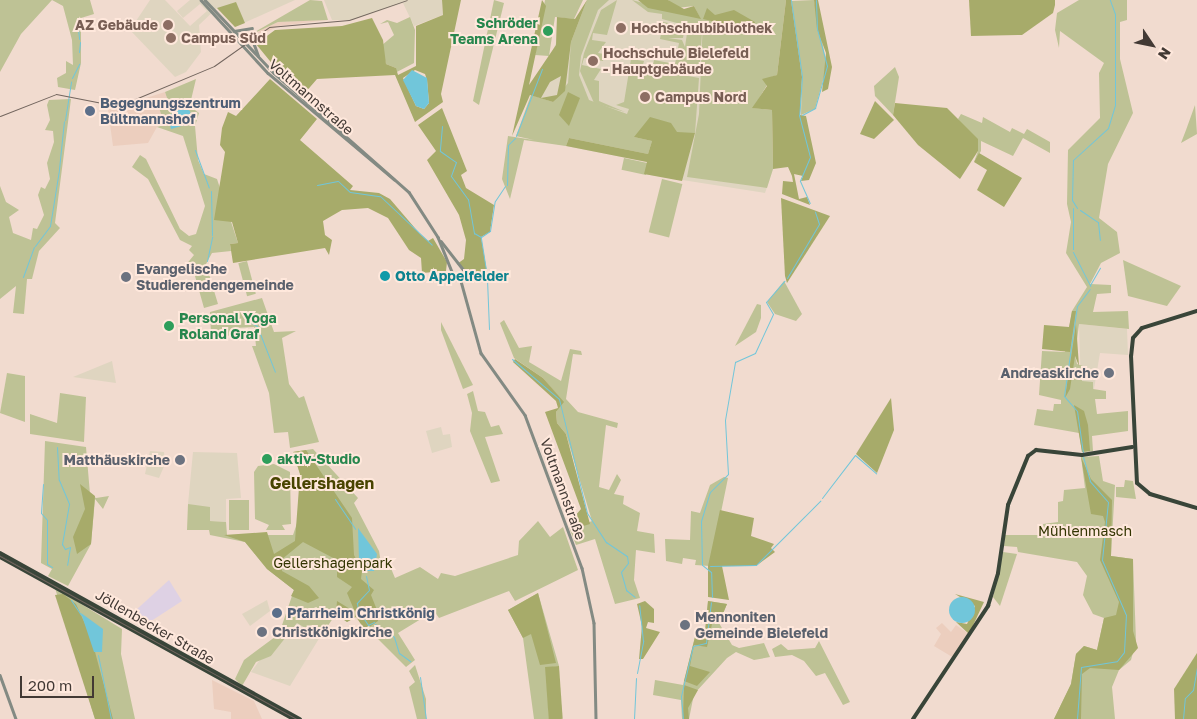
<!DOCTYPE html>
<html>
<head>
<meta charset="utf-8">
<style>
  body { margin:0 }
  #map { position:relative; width:1197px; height:719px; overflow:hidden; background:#f1dbcf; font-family:"Golos Text",sans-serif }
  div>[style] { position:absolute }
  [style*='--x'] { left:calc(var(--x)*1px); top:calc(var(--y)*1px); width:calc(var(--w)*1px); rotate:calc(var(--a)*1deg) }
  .built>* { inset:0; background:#eccebe }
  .industrial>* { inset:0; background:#ded1e4 }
  .education>* { inset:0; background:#dfd5c0 }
  .green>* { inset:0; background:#bec295; transform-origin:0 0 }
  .forest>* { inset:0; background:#a7ab6a; transform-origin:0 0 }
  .water>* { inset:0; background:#71c6da }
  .round { border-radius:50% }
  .stream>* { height:1px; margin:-0.5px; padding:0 0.5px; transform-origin:0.5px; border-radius:0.5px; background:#71c6da }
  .minor>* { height:2.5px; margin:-1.25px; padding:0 1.25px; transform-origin:1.25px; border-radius:1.25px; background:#838a83 }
  .major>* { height:4px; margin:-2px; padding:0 2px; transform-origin:2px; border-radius:2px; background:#394539 }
  .tram>* { height:1px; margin:-0.5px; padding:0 0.5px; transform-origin:0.5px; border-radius:0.5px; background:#72655e }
  .dots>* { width:14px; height:14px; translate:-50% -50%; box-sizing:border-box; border:2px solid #ffe8dc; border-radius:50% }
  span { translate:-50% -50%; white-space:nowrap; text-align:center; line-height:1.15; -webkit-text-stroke:4px #ffe8dc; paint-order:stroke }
  .leisure-label { font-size:14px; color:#27864d; font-weight:700 }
  .right { translate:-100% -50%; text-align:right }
  .left { translate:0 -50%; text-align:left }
  .education-label { font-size:14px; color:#785e54; font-weight:700 }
  .street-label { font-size:14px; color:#423934 }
  .service-label { font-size:14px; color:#4e5e75; font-weight:700 }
  .worship-label { font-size:14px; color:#5b616d; font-weight:700 }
  .culture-label { font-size:14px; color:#0d838f; font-weight:700 }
  .park-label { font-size:14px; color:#323400 }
  .quarter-label { font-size:16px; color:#484400; font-weight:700 }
  .north { position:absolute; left:1127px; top:20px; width:50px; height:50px; -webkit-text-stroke:4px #ffe8dc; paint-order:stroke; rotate:124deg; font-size:14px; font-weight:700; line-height:20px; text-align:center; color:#423934 }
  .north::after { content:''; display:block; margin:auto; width:18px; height:22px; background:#423934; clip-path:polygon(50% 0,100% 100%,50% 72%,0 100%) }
  .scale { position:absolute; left:20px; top:676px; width:74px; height:22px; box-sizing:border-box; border:2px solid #423934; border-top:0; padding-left:6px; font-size:15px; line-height:18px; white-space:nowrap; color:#423934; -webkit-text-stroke:4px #ffe8dc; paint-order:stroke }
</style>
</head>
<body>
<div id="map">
  <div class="built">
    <div style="clip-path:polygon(328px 20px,279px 26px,250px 40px,247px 37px,278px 22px)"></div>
    <div style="clip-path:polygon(165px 92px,169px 104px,164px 125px,157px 127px,148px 143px,113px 146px,108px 110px)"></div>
    <div style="clip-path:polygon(942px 623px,951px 632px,956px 625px,969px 634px,954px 658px,934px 646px,941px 634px,936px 628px)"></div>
    <div style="clip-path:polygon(212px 680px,254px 701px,262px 719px,231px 719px,231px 712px,214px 709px)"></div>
  </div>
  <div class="industrial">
    <div style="clip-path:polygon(169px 580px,182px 601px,145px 625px,136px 610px)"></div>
  </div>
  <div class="education">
    <div style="clip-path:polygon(150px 0,165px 0,190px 26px,207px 11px,200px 4px,183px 18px,177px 11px,190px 0,295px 0,235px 27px,217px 8px,199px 25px,201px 52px,186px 72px,175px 77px,130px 30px)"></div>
    <div style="clip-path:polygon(324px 0,442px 0,443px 15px,414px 26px,403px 3px,353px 20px,332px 20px)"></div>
    <div style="clip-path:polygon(587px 0,638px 0,648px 8px,753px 31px,773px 169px,765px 193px,644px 174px,647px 162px,516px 136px,556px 43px,557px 17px,578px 19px)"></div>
    <div style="clip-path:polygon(1079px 324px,1127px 329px,1128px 355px,1100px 353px,1094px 389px,1081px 389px)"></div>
    <div style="clip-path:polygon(112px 361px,116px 383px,73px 377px)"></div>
    <div style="clip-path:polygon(441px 427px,443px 435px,450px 434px,452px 447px,432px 453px,426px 431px)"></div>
    <div style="clip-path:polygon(150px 451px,164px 452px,165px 464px,159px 478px,145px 474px)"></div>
    <div style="clip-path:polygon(193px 452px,237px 453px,241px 498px,226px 499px,226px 522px,210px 521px,188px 504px)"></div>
    <div style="clip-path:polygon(267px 600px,270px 611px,250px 626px,242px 614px)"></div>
    <div style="clip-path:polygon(297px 622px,320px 637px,290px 686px,251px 672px,262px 657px,271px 656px)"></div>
  </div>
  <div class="green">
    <div style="clip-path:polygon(0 0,52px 0,21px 34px,0 72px)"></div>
    <div style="clip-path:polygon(52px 0,90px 0,94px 14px,81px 18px,81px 63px,75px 90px,58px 87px,57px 78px,66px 73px,66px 61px,73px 65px,72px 40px,63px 6px)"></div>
    <div style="clip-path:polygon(310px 0,322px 1px,328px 20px,278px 22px,246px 37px)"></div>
    <div style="clip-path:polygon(494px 0,504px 3px,479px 105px,473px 101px)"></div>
    <div style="clip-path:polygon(545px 0,583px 0,574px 19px,555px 17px,549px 56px,535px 55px)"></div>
    <div style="clip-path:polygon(587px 0,609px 0,598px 10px,581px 56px,579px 75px,589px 100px,627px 114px,629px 109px,616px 105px,624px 102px,631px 59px,644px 61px,640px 76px,656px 70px,699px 78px,695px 133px,634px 137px,652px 141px,648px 154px,569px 138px,566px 146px,524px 140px,510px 199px,502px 179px,508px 136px,534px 140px,516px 136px,531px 95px,553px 102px,568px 83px,571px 42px)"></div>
    <div style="clip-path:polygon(617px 0,607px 35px,593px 33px,592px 40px,606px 42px,598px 53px,604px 54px,603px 61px,584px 58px,582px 65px,601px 69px,594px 80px,599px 81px,599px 101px,625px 112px,594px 103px,580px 71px,584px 53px,601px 10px)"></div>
    <div style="clip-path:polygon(632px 0,700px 18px,694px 6px,677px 8px,668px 0,786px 0,777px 75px,766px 79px,767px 85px,753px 108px,772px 110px,773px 169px,767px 188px,687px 177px,699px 114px,703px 19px,699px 75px,653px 65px,654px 60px,675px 64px,679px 43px,660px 39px,663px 22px,685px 26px,683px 38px,668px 38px,682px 40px,685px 47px,688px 26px,662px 19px,662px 14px,648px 12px)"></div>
    <div style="clip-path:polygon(814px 0,827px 66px,815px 109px,801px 115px,802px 77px,791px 1px)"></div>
    <div style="clip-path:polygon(1079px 0,1127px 0,1127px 20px,1120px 22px,1120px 59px,1133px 113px,1108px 164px,1099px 218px,1117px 232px,1120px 253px,1101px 263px,1090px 284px,1111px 285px,1111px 293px,1097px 294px,1093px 312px,1128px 311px,1129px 329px,1079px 324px,1075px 356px,1077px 364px,1083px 366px,1082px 381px,1093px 382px,1093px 389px,1106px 391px,1106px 399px,1095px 399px,1097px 414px,1128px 411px,1128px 431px,1092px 436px,1093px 451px,1082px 452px,1079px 433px,1034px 425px,1037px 409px,1053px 411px,1054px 404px,1061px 404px,1061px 400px,1039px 395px,1042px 351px,1065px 352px,1072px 311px,1087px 287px,1066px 253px,1071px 222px,1067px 204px,1068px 150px,1100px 118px,1099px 73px,1104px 63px,1060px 31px,1059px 48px,1055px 30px,1057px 13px)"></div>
    <div style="clip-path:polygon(410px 17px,415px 30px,414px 63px,395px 73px,396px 68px,386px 64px,381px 46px,394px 35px,388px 22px,380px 24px,387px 20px,397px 23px)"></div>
    <div style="clip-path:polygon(895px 67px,899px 77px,893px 115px,875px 96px,874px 86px)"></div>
    <div style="clip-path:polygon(196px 79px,191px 100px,191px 107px,199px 113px,195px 126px,198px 160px,204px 174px,217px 179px,238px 243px,230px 244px,231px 251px,212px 253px,206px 264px,218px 304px,204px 308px,193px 269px,185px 266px,194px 255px,189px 250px,192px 246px,180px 240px,148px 179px,132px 167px,140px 155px,146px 159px,180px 229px,189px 236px,196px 234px,205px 206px,183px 136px,157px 127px,164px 125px,159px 107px,169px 104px,165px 92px)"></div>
    <div style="clip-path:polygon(71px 99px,55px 223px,60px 228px,39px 251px,32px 279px,27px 279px,24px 314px,13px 313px,16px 286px,0 299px,0 186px,6px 202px,19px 210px,9px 217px,13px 233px,31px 240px,33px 228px,37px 229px,44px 215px,38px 195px,41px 187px,45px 189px,50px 179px,47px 163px,54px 142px,53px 131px,45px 130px,50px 120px,47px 105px,49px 100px)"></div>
    <div style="clip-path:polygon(1195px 105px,1197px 134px,1181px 143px,1186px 130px)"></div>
    <div style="clip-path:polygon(961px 114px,982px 123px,983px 117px,1010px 132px,1012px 128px,1024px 134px,1027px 129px,1050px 142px,1050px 153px,1023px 138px,1013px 156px,981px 141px,981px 151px,974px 162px,978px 151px,958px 119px)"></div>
    <div style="left:624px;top:158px;width:25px;height:12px;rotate:12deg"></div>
    <div style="left:662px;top:179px;width:21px;height:55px;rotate:14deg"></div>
    <div style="clip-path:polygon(1123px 260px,1181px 286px,1167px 306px,1128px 296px)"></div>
    <div style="left:247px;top:261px;width:34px;height:9px;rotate:75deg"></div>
    <div style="clip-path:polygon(784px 281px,802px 314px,796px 321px,775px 314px,767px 302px)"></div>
    <div style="clip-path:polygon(262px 298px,274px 332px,296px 331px,282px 338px,289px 384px,299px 398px,304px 396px,319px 442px,290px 448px,288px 432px,274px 433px,269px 393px,252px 346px,256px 346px,254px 327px,235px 328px,233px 336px,211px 334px,210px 312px)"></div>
    <div style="clip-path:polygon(757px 304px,761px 305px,761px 318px,756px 332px,735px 346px)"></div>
    <div style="clip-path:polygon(504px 320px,519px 348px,532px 346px,529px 362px,561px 381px,570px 349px,581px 351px,582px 355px,573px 354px,566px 399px,578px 412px,618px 423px,617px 428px,606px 425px,599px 487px,609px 490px,617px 474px,621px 480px,614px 494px,624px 496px,623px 504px,640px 513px,637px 531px,654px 534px,655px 553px,636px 550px,634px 580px,640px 598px,615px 604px,595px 539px,576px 545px,570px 530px,592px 521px,566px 434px,557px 423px,556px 412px,563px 402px,543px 378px,514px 358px,500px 323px)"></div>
    <div style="clip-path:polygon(441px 322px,473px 385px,463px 389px,441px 330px)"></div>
    <div style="clip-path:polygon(7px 373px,25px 376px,25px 422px,0 413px)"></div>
    <div style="clip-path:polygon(473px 391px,478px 411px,485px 412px,491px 427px,499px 425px,503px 434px,485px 437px,500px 481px,491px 483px,470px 431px,472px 413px,467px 394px)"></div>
    <div style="clip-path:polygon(60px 393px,86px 397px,84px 442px,30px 434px,30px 414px,57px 423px)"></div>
    <div style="clip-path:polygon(45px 441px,86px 447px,90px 494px,96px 498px,109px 496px,103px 509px,95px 499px,91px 544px,68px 586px,48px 576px,52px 569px,41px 563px)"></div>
    <div style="clip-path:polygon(313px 449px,358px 498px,354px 503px,379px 551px,382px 569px,390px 566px,395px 578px,420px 567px,438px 579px,441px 573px,455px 576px,518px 555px,519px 541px,538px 521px,550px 537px,563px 527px,578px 570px,515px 601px,509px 591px,439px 618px,434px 611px,398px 633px,415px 660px,406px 667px,356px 617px,347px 622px,336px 614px,320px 637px,297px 623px,271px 656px,256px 662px,242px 686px,235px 679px,244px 660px,279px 634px,294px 590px,267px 569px,245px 542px,210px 535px,209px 530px,187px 530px,188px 504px,210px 507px,210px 521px,226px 522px,227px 535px,293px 535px,300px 514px,300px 474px,293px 452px)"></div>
    <div style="clip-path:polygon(1099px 456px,1103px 481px,1115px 485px,1111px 556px,1133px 559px,1136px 641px,1131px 660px,1119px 670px,1112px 687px,1115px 719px,1054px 719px,1071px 684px,1076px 654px,1084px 646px,1097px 650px,1104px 618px,1093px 614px,1083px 595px,1087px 576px,1077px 562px,1018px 552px,1017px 547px,1004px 546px,1005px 535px,1045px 535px,1043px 524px,1058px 522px,1058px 502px,1063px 501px,1064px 490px,1085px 488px,1081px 457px)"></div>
    <div style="clip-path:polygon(274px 464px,290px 472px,291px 524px,282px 525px,285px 530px,266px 530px,269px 525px,255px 519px,254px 472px,258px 466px)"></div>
    <div style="clip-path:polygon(724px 477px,728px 478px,710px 566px,695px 565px,696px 560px,683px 558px,682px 564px,666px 561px,665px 539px,690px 540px,691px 511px,700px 513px,710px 485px)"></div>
    <div style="clip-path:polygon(1125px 480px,1133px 481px,1136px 499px,1116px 497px,1116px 487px,1124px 487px)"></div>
    <div style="left:249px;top:500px;width:30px;height:20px;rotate:90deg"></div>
    <div style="clip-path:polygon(1003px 552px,1017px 554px,1000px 606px,993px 597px)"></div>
    <div style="clip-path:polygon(55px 588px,122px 629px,121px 654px,135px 719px,95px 719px)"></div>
    <div style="clip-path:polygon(538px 593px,559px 666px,546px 668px,549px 719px,534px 719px,523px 638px,508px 610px)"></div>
    <div style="clip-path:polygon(708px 601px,727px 604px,719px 623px,732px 645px,739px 648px,764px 643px,770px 657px,754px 660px,736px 652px,727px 658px,694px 694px,689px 719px,682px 719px,681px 700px,653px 695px,655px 680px,683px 685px,696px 633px,705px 632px)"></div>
    <div style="clip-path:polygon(819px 641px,850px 702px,843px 705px,825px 673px,816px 676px,804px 661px,792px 655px,775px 657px,772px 649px,781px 644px,788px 650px,815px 648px)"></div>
    <div style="clip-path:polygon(415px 665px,426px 699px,426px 719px,417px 719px,409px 687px,415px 682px,409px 671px)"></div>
  </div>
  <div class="forest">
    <div style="clip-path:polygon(evenodd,442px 0,461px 0,441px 94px,443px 102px,415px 122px,395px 75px,317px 79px,304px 94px,283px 77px,256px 44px,275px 30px,342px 26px,372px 18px,383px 40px,386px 64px,396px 68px,398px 75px,416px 66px,416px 26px,443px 15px,442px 0,415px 70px,425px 74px,427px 80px,429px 103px,424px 109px,416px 106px,403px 78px,415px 70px)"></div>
    <div style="clip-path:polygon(evenodd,542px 0,546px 6px,529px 85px,556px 45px,557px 17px,575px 19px,587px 0,571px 42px,565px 91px,553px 102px,530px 95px,512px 136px,542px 0,561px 76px,557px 95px,541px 98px,550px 82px,561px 76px)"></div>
    <div style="clip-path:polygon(638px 0,668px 0,684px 9px,694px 6px,701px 19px,648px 8px)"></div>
    <div style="clip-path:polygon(786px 0,791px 0,802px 77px,800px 115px,806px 116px,816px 163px,809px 180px,801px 181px,803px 176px,794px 174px,799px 199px,807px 197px,810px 205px,782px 194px,783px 181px,793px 182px,792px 176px,788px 167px,773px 169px,772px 110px,752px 108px,767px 86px,762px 79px,777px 75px)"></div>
    <div style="clip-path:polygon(814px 0,818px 0,832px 67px,828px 89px,822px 92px,826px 53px,817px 29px)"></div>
    <div style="clip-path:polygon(969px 0,1055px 0,1055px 5px,1053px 13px,1022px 35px,971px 36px)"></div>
    <div style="clip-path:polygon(236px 2px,245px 23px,235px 27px,217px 8px)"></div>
    <div style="clip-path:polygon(707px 8px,715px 15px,734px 10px,755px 22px,754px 31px,703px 19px)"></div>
    <div style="clip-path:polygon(270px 79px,317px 119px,300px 140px,353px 186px,350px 190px,379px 193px,390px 199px,420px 234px,428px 241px,433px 238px,447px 262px,446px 271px,422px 273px,421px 258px,409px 250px,388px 218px,368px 208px,342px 210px,323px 221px,325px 235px,332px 240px,329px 255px,325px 248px,233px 263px,230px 244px,238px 243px,232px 222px,214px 220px,225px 152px,220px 145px,222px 128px,228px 112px,236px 116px)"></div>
    <div style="clip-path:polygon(568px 92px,580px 98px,569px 126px,559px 115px)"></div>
    <div style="clip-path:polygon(875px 101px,894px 120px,874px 139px,860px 134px)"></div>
    <div style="clip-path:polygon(895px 103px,947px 108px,978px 139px,978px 151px,960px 179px,918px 145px,893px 115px)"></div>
    <div style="clip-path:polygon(442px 108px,467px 171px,461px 175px,466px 188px,494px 205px,490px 232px,481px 237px,487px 272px,470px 273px,457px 264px,464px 259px,466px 240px,459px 215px,427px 160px,436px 151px,418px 125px)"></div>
    <div style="clip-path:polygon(650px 117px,671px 123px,677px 132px,695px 133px,682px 181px,644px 174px,647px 162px,566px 146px,569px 138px,648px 154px,652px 141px,634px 137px)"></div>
    <div style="clip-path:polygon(979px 153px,1022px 178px,1004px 207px,977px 190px,987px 170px,974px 162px)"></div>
    <div style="clip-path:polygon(781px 198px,830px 216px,787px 283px,785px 276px)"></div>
    <div style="clip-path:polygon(1072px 311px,1076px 311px,1070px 352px,1042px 349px,1044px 325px,1069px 327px)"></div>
    <div style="clip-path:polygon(1076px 324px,1079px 366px,1075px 356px,1070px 389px,1065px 398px)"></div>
    <div style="clip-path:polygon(515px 359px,543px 378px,564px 402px,556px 412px,557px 423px,566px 434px,590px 524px,570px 530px,569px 523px,581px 509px,545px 412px,558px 408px,556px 401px,513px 362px)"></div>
    <div style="clip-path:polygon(891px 398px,894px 430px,877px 473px,856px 454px)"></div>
    <div style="clip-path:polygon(1074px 405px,1084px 411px,1088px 425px,1090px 451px,1082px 452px)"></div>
    <div style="clip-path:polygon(306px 450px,352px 518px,354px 555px,362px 571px,361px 579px,374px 590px,371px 595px,377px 610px,378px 621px,365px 630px,356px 617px,347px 622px,336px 614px,337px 601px,355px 612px,347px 593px,352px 587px,337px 577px,337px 560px,303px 542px,281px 560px,282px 571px,309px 586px,319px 598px,308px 603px,291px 596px,294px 590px,267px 569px,245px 542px,224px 535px,267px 532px,274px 554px,295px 541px,300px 474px,293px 452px)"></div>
    <div style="clip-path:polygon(1081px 457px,1091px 479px,1112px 500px,1111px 556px,1133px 559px,1133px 631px,1138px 648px,1119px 670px,1090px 668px,1082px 674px,1081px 719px,1054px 719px,1071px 684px,1076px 654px,1084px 646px,1097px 650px,1104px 618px,1116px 615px,1119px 602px,1100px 560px,1105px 522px,1103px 516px,1091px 514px)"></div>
    <div style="clip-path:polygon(80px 484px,95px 496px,91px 544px,77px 554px,73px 537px,85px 509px)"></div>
    <div style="clip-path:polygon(720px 510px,754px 518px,751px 536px,774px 544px,771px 548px,775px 552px,756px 566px,722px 566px,729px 600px,708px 597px,708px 566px)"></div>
    <div style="clip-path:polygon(538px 593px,556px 663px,540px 665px,531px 634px,523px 638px,508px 610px)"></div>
    <div style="clip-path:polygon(63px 594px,76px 604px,91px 637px,113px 719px,95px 719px,55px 595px)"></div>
    <div style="clip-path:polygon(955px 594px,984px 602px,969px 634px,956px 622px,967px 624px,975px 606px)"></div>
    <div style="clip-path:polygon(645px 601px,654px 609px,654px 623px,648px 622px,646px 628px,660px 632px,643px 659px,639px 659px,642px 626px,637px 604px)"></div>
    <div style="clip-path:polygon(708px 601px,727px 604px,719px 623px,712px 624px,707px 647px,694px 645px,690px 666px,710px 672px,697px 686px,684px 681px,696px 633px,705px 632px)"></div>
    <div style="clip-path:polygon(1197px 653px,1197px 719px,1175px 719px,1174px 689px)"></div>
    <div style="left:559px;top:666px;width:53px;height:14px;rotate:86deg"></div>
    <div style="clip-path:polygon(684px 685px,698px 690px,688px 708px,689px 719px,683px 719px)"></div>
  </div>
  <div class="water">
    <div style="clip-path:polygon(412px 70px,427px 78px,429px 103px,424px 109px,416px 106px,403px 80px)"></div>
    <div style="clip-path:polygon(183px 107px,190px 111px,192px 123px,171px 129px,168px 116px)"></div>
    <div style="clip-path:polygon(358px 528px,377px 554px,374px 571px,364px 571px,359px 559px)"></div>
    <div class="round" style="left:949px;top:597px;width:26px;height:26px"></div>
    <div style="clip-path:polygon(81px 613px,103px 629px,102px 652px,94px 652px)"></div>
  </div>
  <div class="stream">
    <div style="--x:791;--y:0;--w:77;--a:81.8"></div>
    <div style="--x:802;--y:76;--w:39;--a:94"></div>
    <div style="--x:799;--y:115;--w:43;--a:75.3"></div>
    <div style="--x:810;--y:157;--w:26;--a:113"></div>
    <div style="--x:800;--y:181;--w:24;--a:66"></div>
    <div style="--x:77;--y:19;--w:20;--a:84"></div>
    <div style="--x:79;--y:52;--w:10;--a:-84"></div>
    <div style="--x:72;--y:78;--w:16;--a:-63"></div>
    <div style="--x:802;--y:115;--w:15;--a:-28"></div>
    <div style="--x:815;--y:108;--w:44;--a:-74.1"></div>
    <div style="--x:827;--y:66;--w:38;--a:-105"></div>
    <div style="--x:817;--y:29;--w:29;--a:-92"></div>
    <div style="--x:65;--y:120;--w:39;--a:-81"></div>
    <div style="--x:442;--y:126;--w:25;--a:95"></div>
    <div style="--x:440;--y:151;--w:19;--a:35"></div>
    <div style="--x:456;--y:162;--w:15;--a:110"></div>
    <div style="--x:451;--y:176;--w:29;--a:54"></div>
    <div style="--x:468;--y:199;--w:35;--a:80"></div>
    <div style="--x:474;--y:233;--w:8;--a:30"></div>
    <div style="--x:516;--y:136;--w:72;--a:-68.8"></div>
    <div style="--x:195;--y:150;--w:40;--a:69.8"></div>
    <div style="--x:59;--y:169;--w:48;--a:-84.1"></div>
    <div style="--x:317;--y:185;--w:21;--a:-11"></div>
    <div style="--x:338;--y:181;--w:16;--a:43"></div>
    <div style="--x:350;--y:192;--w:30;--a:8"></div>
    <div style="--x:380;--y:196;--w:71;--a:43.3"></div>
    <div style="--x:507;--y:185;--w:40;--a:-88.6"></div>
    <div style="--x:508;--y:145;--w:10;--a:-45"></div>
    <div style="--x:211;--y:191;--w:44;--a:88.7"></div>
    <div style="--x:1077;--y:208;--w:9;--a:-122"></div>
    <div style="--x:1072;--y:200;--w:40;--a:-88.6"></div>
    <div style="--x:1073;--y:160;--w:47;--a:-42.4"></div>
    <div style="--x:1108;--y:128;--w:24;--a:-73"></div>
    <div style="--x:1115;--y:105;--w:91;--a:-90"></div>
    <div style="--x:1115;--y:14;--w:15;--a:-110"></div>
    <div style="--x:1080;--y:210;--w:22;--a:34"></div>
    <div style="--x:1098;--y:222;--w:18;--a:84"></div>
    <div style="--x:35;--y:246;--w:25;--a:-53"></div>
    <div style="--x:50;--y:226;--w:57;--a:-80.9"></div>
    <div style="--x:1073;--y:249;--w:41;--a:-90"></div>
    <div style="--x:1073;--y:252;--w:38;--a:63"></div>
    <div style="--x:207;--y:261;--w:25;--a:-78"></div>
    <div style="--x:486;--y:270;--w:33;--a:-99"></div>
    <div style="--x:481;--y:237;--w:11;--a:-34"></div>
    <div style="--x:490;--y:231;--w:30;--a:-81"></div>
    <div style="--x:495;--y:201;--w:18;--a:-56"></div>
    <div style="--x:23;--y:277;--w:32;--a:-70"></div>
    <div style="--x:787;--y:278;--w:63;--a:-59.3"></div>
    <div style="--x:819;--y:224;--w:13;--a:-108"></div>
    <div style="--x:487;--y:279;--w:50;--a:87.7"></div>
    <div style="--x:1090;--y:285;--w:20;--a:-60"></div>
    <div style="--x:250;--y:322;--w:8;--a:30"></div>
    <div style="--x:257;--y:326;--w:49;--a:68.6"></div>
    <div style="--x:512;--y:359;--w:62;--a:40.4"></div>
    <div style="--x:559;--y:399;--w:117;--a:76.2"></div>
    <div style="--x:587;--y:513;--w:35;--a:57"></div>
    <div style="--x:606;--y:542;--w:25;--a:34"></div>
    <div style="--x:627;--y:556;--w:7;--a:82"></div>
    <div style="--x:628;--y:563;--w:11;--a:128"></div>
    <div style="--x:621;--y:572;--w:19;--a:74"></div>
    <div style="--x:626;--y:590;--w:11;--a:38"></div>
    <div style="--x:57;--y:447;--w:33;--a:87"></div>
    <div style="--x:59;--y:480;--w:26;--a:67"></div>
    <div style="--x:69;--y:504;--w:41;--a:99.9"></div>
    <div style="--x:62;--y:544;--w:6;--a:59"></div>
    <div style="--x:65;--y:549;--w:5;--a:-22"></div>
    <div style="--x:70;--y:547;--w:18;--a:99"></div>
    <div style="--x:1083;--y:453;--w:42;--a:-98.1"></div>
    <div style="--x:1077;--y:411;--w:20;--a:-131"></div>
    <div style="--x:1064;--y:396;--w:91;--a:-81.8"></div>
    <div style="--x:1077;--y:306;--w:21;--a:-53"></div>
    <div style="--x:43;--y:484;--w:29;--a:94"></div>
    <div style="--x:41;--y:513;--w:9;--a:49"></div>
    <div style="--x:47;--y:520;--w:44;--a:90"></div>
    <div style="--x:47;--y:564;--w:6;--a:31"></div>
    <div style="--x:822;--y:498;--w:54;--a:-52.5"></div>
    <div style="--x:855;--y:455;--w:28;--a:41"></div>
    <div style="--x:335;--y:499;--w:36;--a:56"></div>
    <div style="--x:710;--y:566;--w:46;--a:-1.2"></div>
    <div style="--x:756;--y:565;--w:91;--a:-45"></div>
    <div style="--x:366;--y:576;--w:14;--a:78"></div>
    <div style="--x:369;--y:590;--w:18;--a:133"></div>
    <div style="--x:357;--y:603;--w:7;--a:82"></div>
    <div style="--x:358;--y:610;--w:18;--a:56"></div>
    <div style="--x:368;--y:625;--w:7;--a:-27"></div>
    <div style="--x:712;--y:597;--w:25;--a:-92"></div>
    <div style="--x:711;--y:572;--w:11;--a:-142"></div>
    <div style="--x:702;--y:565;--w:44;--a:-91.3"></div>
    <div style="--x:701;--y:521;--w:30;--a:-73"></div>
    <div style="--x:710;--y:492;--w:25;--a:-45"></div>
    <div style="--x:728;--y:474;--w:54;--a:-93.2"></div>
    <div style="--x:725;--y:420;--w:59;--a:-80.2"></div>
    <div style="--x:735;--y:362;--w:22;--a:-24"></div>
    <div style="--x:755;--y:353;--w:43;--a:-65.2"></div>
    <div style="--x:773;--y:314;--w:14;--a:-120"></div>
    <div style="--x:766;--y:302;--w:28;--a:-49"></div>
    <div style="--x:71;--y:600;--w:18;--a:56"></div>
    <div style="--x:375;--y:624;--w:23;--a:34"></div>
    <div style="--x:394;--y:637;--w:17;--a:73"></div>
    <div style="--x:399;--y:653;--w:14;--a:36"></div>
    <div style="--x:98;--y:655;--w:65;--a:78.5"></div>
    <div style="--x:637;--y:673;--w:33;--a:-79"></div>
    <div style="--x:643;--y:641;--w:36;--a:-96"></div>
    <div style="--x:420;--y:677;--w:42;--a:81.9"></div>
    <div style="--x:634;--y:719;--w:41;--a:-87.2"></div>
    <div style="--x:683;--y:719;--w:23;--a:-95"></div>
    <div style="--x:681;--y:696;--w:51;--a:-76.5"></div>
    <div style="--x:693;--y:646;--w:13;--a:-13"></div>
    <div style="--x:706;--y:643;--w:41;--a:-83"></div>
    <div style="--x:1077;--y:719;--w:52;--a:-85.6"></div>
    <div style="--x:1081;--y:667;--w:36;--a:-9"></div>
    <div style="--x:1117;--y:661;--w:11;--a:-52"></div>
    <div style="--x:1124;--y:652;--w:37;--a:-87"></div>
    <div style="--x:1126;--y:615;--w:60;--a:-113.6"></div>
    <div style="--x:1102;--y:560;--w:58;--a:-84.1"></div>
    <div style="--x:1108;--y:502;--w:28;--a:-131"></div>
    <div style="--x:1090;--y:481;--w:25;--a:-106"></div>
    <div style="--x:1183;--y:719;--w:21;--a:-85"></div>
    <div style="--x:1185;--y:698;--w:11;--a:-45"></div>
    <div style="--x:1193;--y:690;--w:23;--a:-80"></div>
  </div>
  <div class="minor">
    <div style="--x:201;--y:0;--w:99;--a:47.5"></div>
    <div style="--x:268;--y:73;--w:165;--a:40.1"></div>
    <div style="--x:205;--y:0;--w:100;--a:46.6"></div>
    <div style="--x:274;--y:73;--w:180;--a:41.4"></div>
    <div style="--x:409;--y:192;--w:54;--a:57.2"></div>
    <div style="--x:438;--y:237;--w:45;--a:68"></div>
    <div style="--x:455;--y:279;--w:6;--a:18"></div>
    <div style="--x:234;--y:31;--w:18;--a:-9"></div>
    <div style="--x:258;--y:56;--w:12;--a:-110"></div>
    <div style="--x:254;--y:45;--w:11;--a:-68"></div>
    <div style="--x:441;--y:241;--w:39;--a:52"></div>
    <div style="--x:465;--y:272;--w:10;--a:114"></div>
    <div style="--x:461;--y:281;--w:75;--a:74.5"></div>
    <div style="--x:481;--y:353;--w:76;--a:54.6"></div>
    <div style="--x:525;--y:415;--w:163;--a:69.6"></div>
    <div style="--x:582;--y:568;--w:56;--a:77.7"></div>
    <div style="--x:594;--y:623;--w:96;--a:88.8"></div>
    <div style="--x:0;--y:675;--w:47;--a:70"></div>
  </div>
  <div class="major">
    <div style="--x:1197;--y:311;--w:58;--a:162.8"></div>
    <div style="--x:1142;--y:328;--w:13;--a:132"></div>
    <div style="--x:1133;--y:338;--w:18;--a:96"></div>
    <div style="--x:1131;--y:356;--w:127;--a:87.3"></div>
    <div style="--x:1137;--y:483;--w:17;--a:40"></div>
    <div style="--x:1150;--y:494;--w:49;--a:16.6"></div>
    <div style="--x:0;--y:553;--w:343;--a:29"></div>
    <div style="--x:0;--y:557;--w:335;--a:28.9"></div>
    <div style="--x:913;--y:719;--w:136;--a:-56.4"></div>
    <div style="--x:988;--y:606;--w:34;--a:-73"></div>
    <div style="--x:998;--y:573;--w:69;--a:-81.6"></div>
    <div style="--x:1008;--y:505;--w:53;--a:-67.8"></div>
    <div style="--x:1028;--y:456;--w:10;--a:-37"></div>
    <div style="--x:1036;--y:450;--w:46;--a:6.2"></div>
    <div style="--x:1082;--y:455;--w:51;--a:-9.1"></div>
  </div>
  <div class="tram">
    <div style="--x:0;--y:116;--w:60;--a:-21.4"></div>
    <div style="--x:56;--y:94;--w:52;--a:11.1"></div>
    <div style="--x:107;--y:104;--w:21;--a:-5"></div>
    <div style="--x:128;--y:102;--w:93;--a:-22.7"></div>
    <div style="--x:214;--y:66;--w:67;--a:-35.3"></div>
    <div style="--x:269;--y:27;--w:80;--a:-5"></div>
    <div style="--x:349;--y:20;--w:61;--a:-19"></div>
    <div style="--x:0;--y:556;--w:339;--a:28.8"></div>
  </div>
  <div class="dots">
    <div style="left:168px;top:25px;background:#8d6e63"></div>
    <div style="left:621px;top:28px;background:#8d6e63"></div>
    <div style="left:548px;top:31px;background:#2e9e5b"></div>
    <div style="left:171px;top:38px;background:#8d6e63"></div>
    <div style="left:593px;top:61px;background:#8d6e63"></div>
    <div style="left:645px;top:97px;background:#8d6e63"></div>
    <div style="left:90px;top:111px;background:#5c6f8a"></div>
    <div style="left:385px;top:276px;background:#0f9aa8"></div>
    <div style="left:126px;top:277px;background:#6b7280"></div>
    <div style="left:169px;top:326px;background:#2e9e5b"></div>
    <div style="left:1109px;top:373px;background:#6b7280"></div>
    <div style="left:267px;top:459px;background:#2e9e5b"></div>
    <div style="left:180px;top:460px;background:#6b7280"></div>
    <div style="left:277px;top:613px;background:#5c6f8a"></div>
    <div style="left:685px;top:625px;background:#6b7280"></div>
    <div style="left:262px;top:632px;background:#6b7280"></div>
  </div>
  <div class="leisure-label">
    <span class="right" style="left:538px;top:31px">Schröder<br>Teams Arena</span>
    <span class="left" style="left:179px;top:326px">Personal Yoga<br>Roland Graf</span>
    <span class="left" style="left:277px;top:459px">aktiv-Studio</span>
  </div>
  <div class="education-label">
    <span class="right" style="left:158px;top:25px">AZ Gebäude</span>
    <span class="left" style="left:631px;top:28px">Hochschulbibliothek</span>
    <span class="left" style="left:181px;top:38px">Campus Süd</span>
    <span class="left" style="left:603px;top:61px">Hochschule Bielefeld<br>- Hauptgebäude</span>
    <span class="left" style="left:655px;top:97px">Campus Nord</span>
  </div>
  <div class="street-label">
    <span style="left:311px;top:97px;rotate:41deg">Voltmannstraße</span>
    <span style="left:563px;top:489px;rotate:70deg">Voltmannstraße</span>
    <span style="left:155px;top:627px;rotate:30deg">Jöllenbecker Straße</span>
  </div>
  <div class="service-label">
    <span class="left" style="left:100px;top:111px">Begegnungszentrum<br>Bültmannshof</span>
    <span class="left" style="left:287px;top:613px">Pfarrheim Christkönig</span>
  </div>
  <div class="worship-label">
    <span class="left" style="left:136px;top:277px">Evangelische<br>Studierendengemeinde</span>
    <span class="right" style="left:1099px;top:373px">Andreaskirche</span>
    <span class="right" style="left:170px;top:460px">Matthäuskirche</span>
    <span class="left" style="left:695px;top:625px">Mennoniten<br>Gemeinde Bielefeld</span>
    <span class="left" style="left:272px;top:632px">Christkönigkirche</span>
  </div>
  <div class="culture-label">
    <span class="left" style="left:395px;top:276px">Otto Appelfelder</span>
  </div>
  <div class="park-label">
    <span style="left:1085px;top:531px">Mühlenmasch</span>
    <span style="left:333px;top:563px">Gellershagenpark</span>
  </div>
  <div class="quarter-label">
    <span style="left:322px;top:483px">Gellershagen</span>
  </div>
  <div class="north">N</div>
  <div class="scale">200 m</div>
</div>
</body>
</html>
